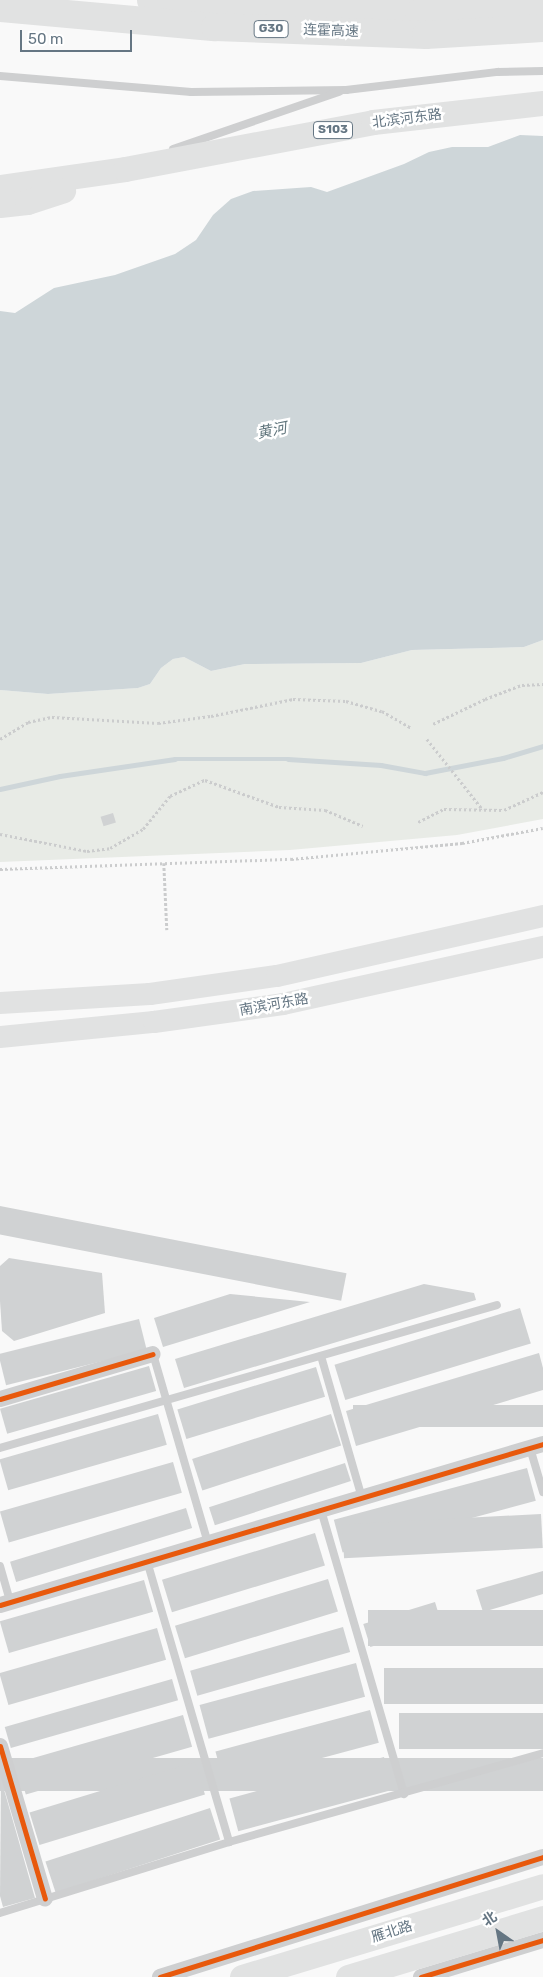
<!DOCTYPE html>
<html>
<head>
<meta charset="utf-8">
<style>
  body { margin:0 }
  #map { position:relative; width:543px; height:1977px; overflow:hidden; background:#f9f9f9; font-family:Rubik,"Noto Sans SC",sans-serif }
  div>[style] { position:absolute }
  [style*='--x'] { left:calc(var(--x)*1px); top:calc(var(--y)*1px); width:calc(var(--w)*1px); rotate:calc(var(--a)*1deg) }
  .green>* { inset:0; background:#e8ebe6 }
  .water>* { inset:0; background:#ced6d9 }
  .stream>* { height:4.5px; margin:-2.25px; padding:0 2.25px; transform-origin:2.25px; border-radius:2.25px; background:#ced6d9 }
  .building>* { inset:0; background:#d0d2d3; transform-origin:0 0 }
  .path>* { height:2.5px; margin-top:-1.25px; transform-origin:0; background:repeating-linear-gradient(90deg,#cbcccd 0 2.5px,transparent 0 5px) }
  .lane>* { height:8px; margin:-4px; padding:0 4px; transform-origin:4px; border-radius:4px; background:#cecfd0 }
  .street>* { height:16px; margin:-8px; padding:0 8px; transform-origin:8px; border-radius:8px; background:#cecfd0 }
  .secondary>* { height:22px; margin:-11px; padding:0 11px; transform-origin:11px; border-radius:11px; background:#e1e2e2 }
  .primary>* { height:25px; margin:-12.5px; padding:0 12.5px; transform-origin:12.5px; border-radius:12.5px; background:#e1e2e2 }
  .highway>* { height:28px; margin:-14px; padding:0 14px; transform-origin:14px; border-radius:14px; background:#e1e2e2 }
  .cycleway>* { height:5px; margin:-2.5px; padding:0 2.5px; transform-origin:2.5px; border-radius:2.5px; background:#e8590c }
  span { translate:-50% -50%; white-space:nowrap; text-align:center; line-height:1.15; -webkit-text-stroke:5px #fff; paint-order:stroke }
  .shield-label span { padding:1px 4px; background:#fff; border:1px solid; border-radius:4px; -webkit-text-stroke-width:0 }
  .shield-label { font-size:12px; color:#657683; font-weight:700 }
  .street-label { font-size:14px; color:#657683 }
  .water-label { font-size:15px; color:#60757c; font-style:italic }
  .north { position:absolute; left:473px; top:1907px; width:50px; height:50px; -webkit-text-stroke:4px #fff; paint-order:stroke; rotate:327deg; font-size:14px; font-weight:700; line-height:20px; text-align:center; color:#657683 }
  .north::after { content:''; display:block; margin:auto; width:18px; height:22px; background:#657683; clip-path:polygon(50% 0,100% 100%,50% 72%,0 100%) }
  .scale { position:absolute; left:20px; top:30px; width:112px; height:22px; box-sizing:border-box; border:2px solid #657683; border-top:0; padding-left:6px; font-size:15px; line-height:18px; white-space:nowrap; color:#657683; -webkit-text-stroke:4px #fff; paint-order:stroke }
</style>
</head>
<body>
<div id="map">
  <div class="green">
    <div style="clip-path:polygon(543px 640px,543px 819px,457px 835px,290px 850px,0 862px,0 690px,48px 694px,138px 688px,150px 684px,161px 668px,173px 659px,184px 657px,211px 671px,245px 664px,361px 663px,412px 650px,524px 647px)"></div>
  </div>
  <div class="water">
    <div style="clip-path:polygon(520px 135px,543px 136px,543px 640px,524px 647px,412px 650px,361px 663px,245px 664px,211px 671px,184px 657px,173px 659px,161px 668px,150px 684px,138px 688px,48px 694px,0 690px,0 311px,15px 313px,54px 288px,115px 275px,175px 254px,196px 240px,213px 215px,231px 199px,253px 191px,311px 187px,327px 192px,404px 164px,429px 152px,452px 147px,488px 147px)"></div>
  </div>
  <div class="stream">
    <div style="--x:0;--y:789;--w:61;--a:-12.2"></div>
    <div style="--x:60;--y:776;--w:116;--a:-8.4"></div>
    <div style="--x:175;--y:759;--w:113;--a:0"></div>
    <div style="--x:288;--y:759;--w:93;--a:3.7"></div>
    <div style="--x:381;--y:765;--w:45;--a:10.3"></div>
    <div style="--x:425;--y:773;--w:79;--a:-10.9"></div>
    <div style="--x:503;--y:758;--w:42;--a:-16.7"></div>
  </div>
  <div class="building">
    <div style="left:113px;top:813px;width:10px;height:13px;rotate:73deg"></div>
    <div style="left:0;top:1206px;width:353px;height:28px;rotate:11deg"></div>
    <div style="clip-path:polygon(9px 1258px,102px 1273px,105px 1313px,14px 1341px,2px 1331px,0 1301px,0 1266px)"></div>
    <div style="clip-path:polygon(424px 1284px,474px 1293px,476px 1300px,184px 1388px,175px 1359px)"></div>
    <div style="clip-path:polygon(230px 1294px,310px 1302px,163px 1347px,154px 1318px)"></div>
    <div style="left:520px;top:1308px;width:37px;height:194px;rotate:73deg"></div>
    <div style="left:139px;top:1319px;width:32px;height:145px;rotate:76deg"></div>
    <div style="clip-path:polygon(539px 1353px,543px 1368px,543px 1390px,356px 1446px,346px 1411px)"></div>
    <div style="left:149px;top:1366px;width:26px;height:155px;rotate:74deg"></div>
    <div style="left:316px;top:1367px;width:31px;height:145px;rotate:73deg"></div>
    <div style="left:543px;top:1405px;width:22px;height:190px;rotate:90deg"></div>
    <div style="left:158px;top:1414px;width:32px;height:165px;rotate:74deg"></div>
    <div style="left:331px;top:1414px;width:33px;height:146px;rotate:72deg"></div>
    <div style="left:173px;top:1462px;width:32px;height:180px;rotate:74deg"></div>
    <div style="left:345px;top:1463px;width:19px;height:143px;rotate:72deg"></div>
    <div style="left:527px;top:1468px;width:34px;height:200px;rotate:75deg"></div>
    <div style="left:186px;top:1508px;width:21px;height:184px;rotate:73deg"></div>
    <div style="left:541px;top:1514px;width:34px;height:199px;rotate:87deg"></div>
    <div style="left:315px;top:1533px;width:34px;height:160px;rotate:73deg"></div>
    <div style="clip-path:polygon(543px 1571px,543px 1594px,483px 1612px,476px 1590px)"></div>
    <div style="left:328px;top:1579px;width:34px;height:160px;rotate:73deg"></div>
    <div style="left:144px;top:1580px;width:33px;height:150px;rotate:74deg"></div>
    <div style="left:435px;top:1602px;width:24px;height:75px;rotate:73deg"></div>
    <div style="left:543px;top:1610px;width:36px;height:175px;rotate:90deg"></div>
    <div style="left:343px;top:1627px;width:26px;height:159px;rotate:74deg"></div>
    <div style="left:157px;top:1628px;width:33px;height:164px;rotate:74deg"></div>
    <div style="left:356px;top:1663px;width:35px;height:162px;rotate:75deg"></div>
    <div style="left:543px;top:1668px;width:36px;height:159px;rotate:90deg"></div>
    <div style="left:172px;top:1679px;width:22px;height:174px;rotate:74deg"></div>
    <div style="left:370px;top:1710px;width:34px;height:160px;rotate:75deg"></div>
    <div style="left:543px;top:1713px;width:36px;height:144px;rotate:90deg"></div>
    <div style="left:183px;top:1715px;width:33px;height:173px;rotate:74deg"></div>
    <div style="left:384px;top:1757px;width:34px;height:160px;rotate:75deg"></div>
    <div style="left:543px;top:1758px;width:33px;height:567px;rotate:90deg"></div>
    <div style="left:195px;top:1762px;width:34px;height:173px;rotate:73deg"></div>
    <div style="clip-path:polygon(1px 1779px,35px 1898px,3px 1907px,0 1896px)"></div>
    <div style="left:210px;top:1808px;width:33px;height:173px;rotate:72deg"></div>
  </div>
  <div class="path">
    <div style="--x:433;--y:724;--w:58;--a:-25.7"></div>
    <div style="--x:485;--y:699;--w:40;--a:-21"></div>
    <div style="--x:522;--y:685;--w:21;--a:-3"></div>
    <div style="--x:0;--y:739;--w:33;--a:-31"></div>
    <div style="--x:28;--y:722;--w:25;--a:-12"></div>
    <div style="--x:52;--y:717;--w:106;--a:3.2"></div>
    <div style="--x:158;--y:723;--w:53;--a:-7.5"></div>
    <div style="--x:211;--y:716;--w:84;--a:-11.7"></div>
    <div style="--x:293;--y:699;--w:53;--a:2.2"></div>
    <div style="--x:346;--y:701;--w:37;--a:16"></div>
    <div style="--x:382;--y:711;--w:34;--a:30"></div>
    <div style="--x:427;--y:739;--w:90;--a:51.7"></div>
    <div style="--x:418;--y:822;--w:29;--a:-27"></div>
    <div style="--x:444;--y:809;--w:60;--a:1"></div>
    <div style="--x:504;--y:810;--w:43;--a:-24.8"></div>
    <div style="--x:0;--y:834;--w:89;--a:11.1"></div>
    <div style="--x:87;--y:851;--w:23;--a:-7"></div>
    <div style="--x:110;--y:848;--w:38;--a:-30"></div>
    <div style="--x:143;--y:829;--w:43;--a:-50.7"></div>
    <div style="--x:170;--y:796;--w:38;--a:-25"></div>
    <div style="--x:205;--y:780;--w:79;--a:20"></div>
    <div style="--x:279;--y:807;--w:46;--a:3.7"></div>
    <div style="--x:325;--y:810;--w:41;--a:22.8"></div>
    <div style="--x:164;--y:863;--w:67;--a:87.4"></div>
    <div style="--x:0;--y:869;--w:291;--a:-2"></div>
    <div style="--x:291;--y:859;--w:172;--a:-5.3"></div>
    <div style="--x:462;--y:843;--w:82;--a:-10.5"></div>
  </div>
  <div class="lane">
    <div style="--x:0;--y:76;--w:192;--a:4.8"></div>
    <div style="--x:191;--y:92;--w:155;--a:-0.7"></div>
    <div style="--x:346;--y:90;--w:153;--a:-6.8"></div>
    <div style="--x:498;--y:72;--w:45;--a:-1.3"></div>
    <div style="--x:173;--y:149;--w:176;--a:-19"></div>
    <div style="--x:153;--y:1354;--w:197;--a:73.8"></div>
    <div style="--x:321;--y:1356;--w:148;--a:73.9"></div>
    <div style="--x:0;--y:1448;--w:517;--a:-16.05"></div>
    <div style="--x:530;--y:1448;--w:46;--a:73.5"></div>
    <div style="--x:321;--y:1510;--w:296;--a:73.7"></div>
    <div style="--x:147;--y:1561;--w:293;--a:73.7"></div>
    <div style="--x:0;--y:1566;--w:37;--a:74"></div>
    <div style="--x:0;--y:1913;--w:240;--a:-17.2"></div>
    <div style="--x:229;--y:1842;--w:326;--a:-15.8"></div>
  </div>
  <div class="street">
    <div style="--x:0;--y:1399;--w:159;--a:-16.4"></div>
    <div style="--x:0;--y:1605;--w:566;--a:-16.52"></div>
    <div style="--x:0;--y:1746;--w:159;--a:73.6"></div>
    <div style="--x:160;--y:1977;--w:401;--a:-17.4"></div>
    <div style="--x:421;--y:1977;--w:127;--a:-16.9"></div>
  </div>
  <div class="secondary">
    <div style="--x:0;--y:1003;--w:150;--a:-3.4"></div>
    <div style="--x:150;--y:994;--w:128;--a:-8.1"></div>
    <div style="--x:277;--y:976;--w:273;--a:-12.7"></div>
    <div style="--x:0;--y:1037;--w:155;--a:-5.6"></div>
    <div style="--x:154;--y:1022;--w:130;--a:-7.9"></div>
    <div style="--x:283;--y:1004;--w:266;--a:-12.4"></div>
  </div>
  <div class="primary">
    <div style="--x:0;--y:187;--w:126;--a:-8.2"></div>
    <div style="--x:125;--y:169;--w:252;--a:-10.7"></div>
    <div style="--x:373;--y:122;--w:171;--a:-6.4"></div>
    <div style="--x:0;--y:205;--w:27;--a:-6"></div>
    <div style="--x:27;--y:202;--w:38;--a:-18"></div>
    <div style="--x:242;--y:1977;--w:314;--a:-16.8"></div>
    <div style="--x:348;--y:1977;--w:204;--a:-16.8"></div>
  </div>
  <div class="highway">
    <div style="--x:151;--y:0;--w:90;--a:5.1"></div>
    <div style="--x:241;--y:8;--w:178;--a:1.6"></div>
    <div style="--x:419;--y:13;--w:124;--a:-2.3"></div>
    <div style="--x:0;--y:8;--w:216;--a:5.1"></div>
    <div style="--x:215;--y:27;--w:211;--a:2.2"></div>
    <div style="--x:426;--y:35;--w:117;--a:-3.4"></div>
  </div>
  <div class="cycleway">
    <div style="--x:0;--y:1399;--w:159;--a:-16.4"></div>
    <div style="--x:0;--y:1605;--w:566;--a:-16.52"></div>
    <div style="--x:0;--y:1746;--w:159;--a:73.6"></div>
    <div style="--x:160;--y:1977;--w:401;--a:-17.4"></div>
    <div style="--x:421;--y:1977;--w:127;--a:-16.9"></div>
  </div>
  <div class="shield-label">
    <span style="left:271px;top:29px">G30</span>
    <span style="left:333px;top:130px">S103</span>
  </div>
  <div class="street-label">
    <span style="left:331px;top:31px;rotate:2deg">连霍高速</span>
    <span style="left:407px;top:119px;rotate:-7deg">北滨河东路</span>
    <span style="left:274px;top:1005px;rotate:-10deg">南滨河东路</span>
    <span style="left:392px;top:1932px;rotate:-17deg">雁北路</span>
  </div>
  <div class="water-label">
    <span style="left:272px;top:431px;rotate:-11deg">黄河</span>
  </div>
  <div class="north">北</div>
  <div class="scale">50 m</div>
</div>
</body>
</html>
